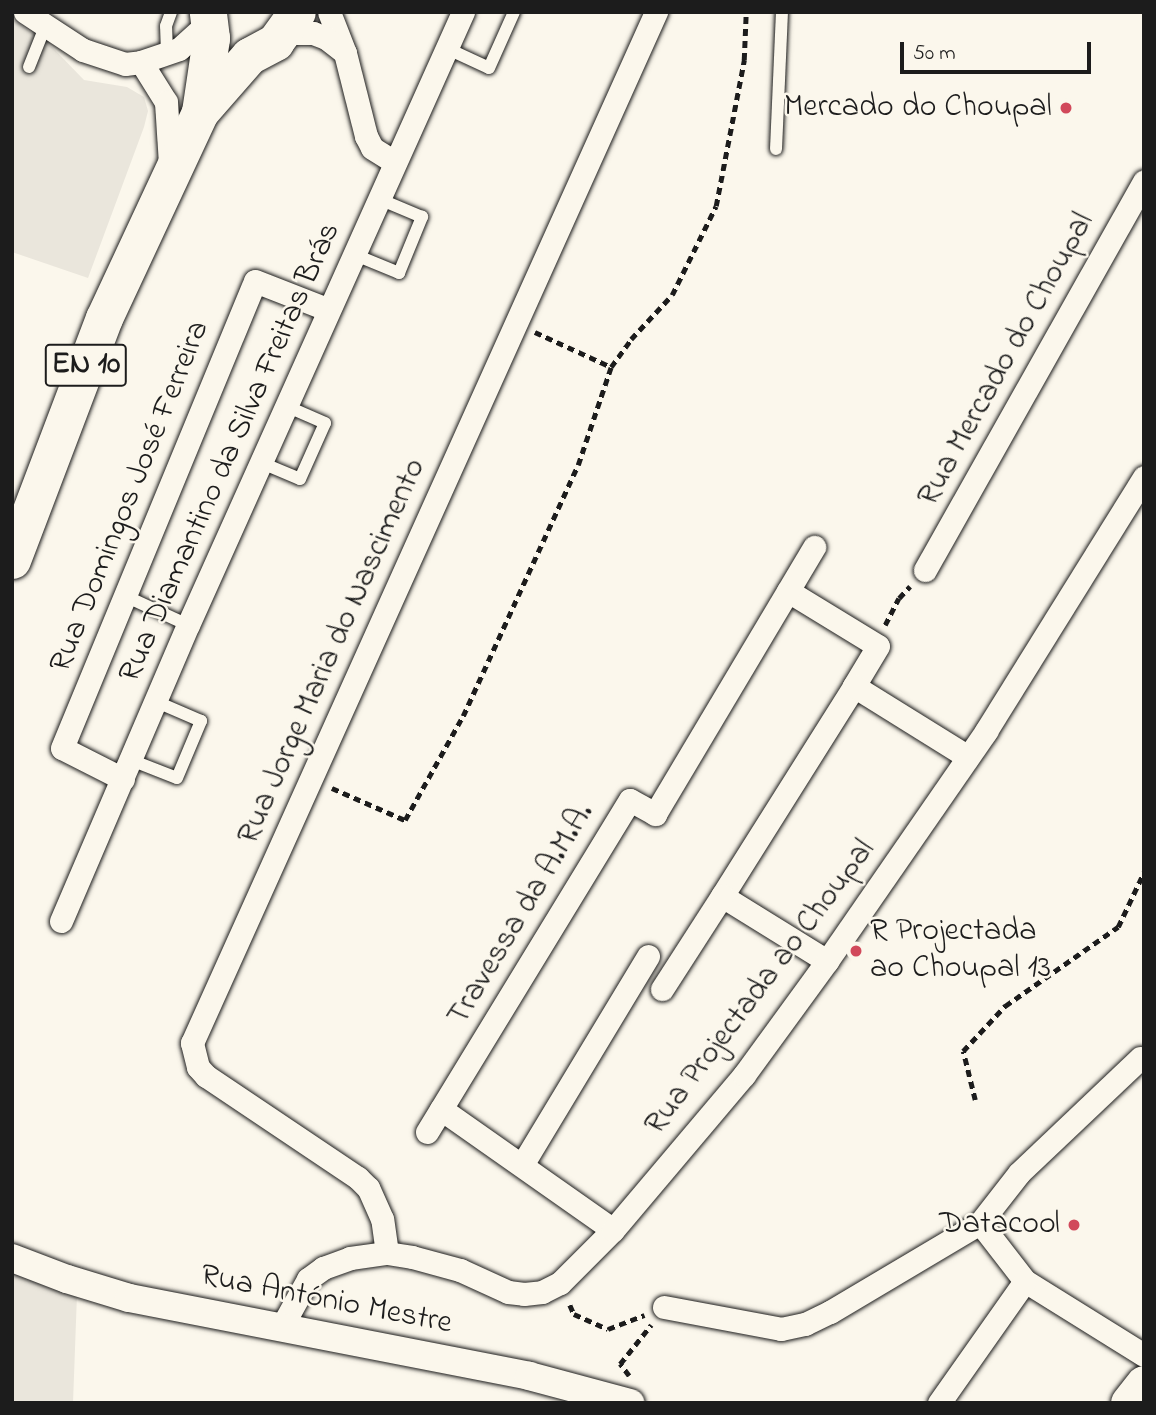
<!DOCTYPE html>
<html>
<head>
<meta charset="utf-8">
<style>
  body { margin:0 }
  #map { position:relative; width:1156px; height:1415px; overflow:hidden; background:#fbf7ec; font-family:"Indie Flower",sans-serif }
  div>[style] { position:absolute }
  [style*='--x'] { left:calc(var(--x)*1px); top:calc(var(--y)*1px); width:calc(var(--w)*1px); rotate:calc(var(--a)*1deg) }
  .built>* { inset:0; background:#eae6dc }
  .path>* { height:4.5px; margin-top:-2.25px; transform-origin:0; background:repeating-linear-gradient(90deg,#1c1c1c 0 7px,transparent 0 12px) }
  .roads { filter:drop-shadow(0 0 2px #1c1c1c) drop-shadow(0 0 2px #1c1c1c) }
  .service>* { height:12px; margin:-6px; padding:0 6px; transform-origin:6px; border-radius:6px; background:#fbf7ec }
  .minor>* { height:23px; margin:-11.5px; padding:0 11.5px; transform-origin:11.5px; border-radius:11.5px; background:#fbf7ec }
  .tertiary>* { height:28px; margin:-14px; padding:0 14px; transform-origin:14px; border-radius:14px; background:#fbf7ec }
  .primary>* { height:37px; margin:-18.5px; padding:0 18.5px; transform-origin:18.5px; border-radius:18.5px; background:#fbf7ec }
  .dots>* { width:19px; height:19px; translate:-50% -50%; box-sizing:border-box; border:4px solid #fbf7ec; border-radius:50% }
  span { translate:-50% -50%; white-space:nowrap; text-align:center; line-height:1.15; -webkit-text-stroke:5px #fbf7ec; paint-order:stroke }
  .shield-label span { padding:2px 5px; background:#fbf7ec; border:2px solid; border-radius:5px; -webkit-text-stroke-width:0 }
  .shield-label { font-size:30px; color:#1c1c1c; font-weight:700 }
  .poi-label { font-size:32px; color:#1c1c1c }
  .right { translate:-100% -50%; text-align:right }
  .left { translate:0 -50%; text-align:left }
  .street-label { font-size:32px; color:#1c1c1c }
  .frame { position:absolute; inset:0; border:14px solid #1c1c1c; pointer-events:none }
  .scale { position:absolute; left:900px; top:42px; width:191px; height:32px; box-sizing:border-box; border:4px solid #1c1c1c; border-top:0; padding-left:9px; font-size:21px; line-height:24px; white-space:nowrap; color:#1c1c1c; -webkit-text-stroke:5px #fbf7ec; paint-order:stroke }
</style>
</head>
<body>
<div id="map">
  <div class="built">
    <div style="clip-path:polygon(12px 19px,53px 48px,84px 80px,127px 87px,144px 97px,148px 111px,144px 127px,88px 278px,12px 252px)"></div>
    <div style="clip-path:polygon(12px 1272px,77px 1294px,73px 1403px,12px 1403px)"></div>
  </div>
  <div class="path">
    <div style="--x:535;--y:332;--w:84;--a:24.7"></div>
    <div style="--x:885;--y:625;--w:30;--a:-63"></div>
    <div style="--x:899;--y:598;--w:16;--a:-47"></div>
    <div style="--x:332;--y:788;--w:80;--a:23.7"></div>
    <div style="--x:405;--y:820;--w:119;--a:-60.9"></div>
    <div style="--x:463;--y:716;--w:276;--a:-65.4"></div>
    <div style="--x:578;--y:465;--w:103;--a:-71.4"></div>
    <div style="--x:611;--y:367;--w:34;--a:-54"></div>
    <div style="--x:631;--y:339;--w:60;--a:-47"></div>
    <div style="--x:672;--y:295;--w:99;--a:-63.7"></div>
    <div style="--x:716;--y:206;--w:149;--a:-79.1"></div>
    <div style="--x:744;--y:60;--w:48;--a:-87.6"></div>
    <div style="--x:975;--y:1100;--w:50;--a:-103.8"></div>
    <div style="--x:963;--y:1051;--w:62;--a:-47"></div>
    <div style="--x:1005;--y:1006;--w:138;--a:-35"></div>
    <div style="--x:1118;--y:927;--w:61;--a:-64.7"></div>
    <div style="--x:570;--y:1305;--w:10;--a:66"></div>
    <div style="--x:574;--y:1314;--w:37;--a:24"></div>
    <div style="--x:608;--y:1329;--w:39;--a:-21"></div>
    <div style="--x:629;--y:1376;--w:15;--a:-127"></div>
    <div style="--x:620;--y:1364;--w:50;--a:-51.5"></div>
  </div>
  <div class="roads">
    <div class="service">
      <div style="--x:446;--y:48;--w:47;--a:24.9"></div>
      <div style="--x:489;--y:68;--w:61;--a:-65.9"></div>
      <div style="--x:167;--y:53;--w:27;--a:-92"></div>
      <div style="--x:166;--y:26;--w:15;--a:-70"></div>
      <div style="--x:29;--y:67;--w:43;--a:-68.2"></div>
      <div style="--x:776;--y:149;--w:137;--a:-87.5"></div>
      <div style="--x:353;--y:254;--w:50;--a:22.4"></div>
      <div style="--x:399;--y:273;--w:61;--a:-67.7"></div>
      <div style="--x:422;--y:217;--w:49;--a:-157.1"></div>
      <div style="--x:262;--y:463;--w:41;--a:22.8"></div>
      <div style="--x:300;--y:479;--w:61;--a:-65.9"></div>
      <div style="--x:325;--y:423;--w:40;--a:-156.6"></div>
      <div style="--x:123;--y:595;--w:72;--a:24.8"></div>
      <div style="--x:131;--y:760;--w:49;--a:21.4"></div>
      <div style="--x:177;--y:778;--w:62;--a:-67.2"></div>
      <div style="--x:201;--y:721;--w:48;--a:-156.6"></div>
    </div>
    <div class="minor">
      <div style="--x:25;--y:12;--w:69;--a:33.2"></div>
      <div style="--x:83;--y:50;--w:44;--a:18.4"></div>
      <div style="--x:125;--y:64;--w:16;--a:-7"></div>
      <div style="--x:141;--y:62;--w:40;--a:-18.9"></div>
      <div style="--x:179;--y:49;--w:38;--a:-42"></div>
      <div style="--x:329;--y:12;--w:44;--a:68.7"></div>
      <div style="--x:345;--y:53;--w:86;--a:75.8"></div>
      <div style="--x:366;--y:136;--w:13;--a:63"></div>
      <div style="--x:372;--y:148;--w:26;--a:32"></div>
      <div style="--x:284;--y:33;--w:29;--a:0"></div>
      <div style="--x:313;--y:33;--w:14;--a:21"></div>
      <div style="--x:326;--y:38;--w:24;--a:38"></div>
      <div style="--x:141;--y:62;--w:47;--a:58"></div>
      <div style="--x:166;--y:102;--w:62;--a:86.3"></div>
      <div style="--x:925;--y:570;--w:446;--a:-60.6"></div>
      <div style="--x:788;--y:591;--w:105;--a:31.4"></div>
      <div style="--x:878;--y:646;--w:47;--a:121"></div>
      <div style="--x:123;--y:779;--w:68;--a:-153.1"></div>
      <div style="--x:62;--y:748;--w:505;--a:-67.55"></div>
      <div style="--x:255;--y:281;--w:79;--a:21.4"></div>
      <div style="--x:61;--y:921;--w:322;--a:-66.8"></div>
      <div style="--x:188;--y:625;--w:672;--a:-65.84"></div>
      <div style="--x:827;--y:961;--w:123;--a:-148.2"></div>
      <div style="--x:722;--y:896;--w:248;--a:-57.8"></div>
      <div style="--x:854;--y:686;--w:134;--a:31.9"></div>
      <div style="--x:662;--y:989;--w:111;--a:-57.2"></div>
      <div style="--x:441;--y:1109;--w:210;--a:35.1"></div>
      <div style="--x:427;--y:1132;--w:389;--a:-58.6"></div>
      <div style="--x:630;--y:800;--w:29;--a:29"></div>
      <div style="--x:655;--y:814;--w:311;--a:-59.2"></div>
      <div style="--x:522;--y:1165;--w:244;--a:-58.9"></div>
      <div style="--x:980;--y:1223;--w:73;--a:52.2"></div>
      <div style="--x:1025;--y:1281;--w:140;--a:31.9"></div>
      <div style="--x:387;--y:1253;--w:34;--a:-98"></div>
      <div style="--x:382;--y:1219;--w:34;--a:-114"></div>
      <div style="--x:368;--y:1188;--w:14;--a:-135"></div>
      <div style="--x:358;--y:1178;--w:183;--a:-146.1"></div>
      <div style="--x:206;--y:1076;--w:12;--a:-132"></div>
      <div style="--x:198;--y:1067;--w:25;--a:-104"></div>
      <div style="--x:192;--y:1043;--w:1131;--a:-65.77"></div>
      <div style="--x:664;--y:1307;--w:119;--a:10.6"></div>
      <div style="--x:781;--y:1329;--w:25;--a:-12"></div>
      <div style="--x:805;--y:1324;--w:28;--a:-26"></div>
      <div style="--x:830;--y:1312;--w:174;--a:-30.7"></div>
      <div style="--x:980;--y:1223;--w:63;--a:-52"></div>
      <div style="--x:1019;--y:1173;--w:167;--a:-43.5"></div>
      <div style="--x:281;--y:1328;--w:56;--a:-61.1"></div>
      <div style="--x:308;--y:1279;--w:19;--a:-36"></div>
      <div style="--x:323;--y:1268;--w:29;--a:-20"></div>
      <div style="--x:350;--y:1258;--w:37;--a:-8"></div>
      <div style="--x:387;--y:1253;--w:25;--a:9"></div>
      <div style="--x:412;--y:1257;--w:50;--a:15.2"></div>
      <div style="--x:460;--y:1270;--w:53;--a:24.6"></div>
      <div style="--x:508;--y:1292;--w:16;--a:7"></div>
      <div style="--x:524;--y:1294;--w:18;--a:-6"></div>
      <div style="--x:542;--y:1292;--w:20;--a:-27"></div>
      <div style="--x:560;--y:1283;--w:75;--a:-45"></div>
      <div style="--x:613;--y:1230;--w:203;--a:-49.8"></div>
      <div style="--x:744;--y:1075;--w:141;--a:-53.9"></div>
      <div style="--x:827;--y:961;--w:280;--a:-55.3"></div>
      <div style="--x:986;--y:731;--w:299;--a:-58.1"></div>
      <div style="--x:939;--y:1403;--w:149;--a:-54.8"></div>
    </div>
    <div class="tertiary">
      <div style="--x:12;--y:1258;--w:59;--a:20.9"></div>
      <div style="--x:67;--y:1279;--w:65;--a:17"></div>
      <div style="--x:129;--y:1298;--w:408;--a:11"></div>
      <div style="--x:529;--y:1376;--w:105;--a:15"></div>
    </div>
    <div class="primary">
      <div style="--x:200;--y:112;--w:74;--a:-48.8"></div>
      <div style="--x:249;--y:56;--w:30;--a:-28"></div>
      <div style="--x:275;--y:42;--w:37;--a:-54"></div>
      <div style="--x:12;--y:560;--w:259;--a:-69.2"></div>
      <div style="--x:104;--y:318;--w:227;--a:-65"></div>
      <div style="--x:200;--y:112;--w:75;--a:-81.5"></div>
      <div style="--x:211;--y:38;--w:26;--a:-97"></div>
      <div style="--x:1129;--y:1403;--w:24;--a:-52"></div>
    </div>
  </div>
  <div class="dots">
    <div style="left:1066px;top:108px;background:#d1495b"></div>
    <div style="left:856px;top:951px;background:#d1495b"></div>
    <div style="left:1074px;top:1225px;background:#d1495b"></div>
  </div>
  <div class="shield-label">
    <span style="left:86px;top:365px">EN 10</span>
  </div>
  <div class="poi-label">
    <span class="right" style="left:1052px;top:108px">Mercado do Choupal</span>
    <span class="left" style="left:870px;top:951px">R Projectada<br>ao Choupal 13</span>
    <span class="right" style="left:1060px;top:1225px">Datacool</span>
  </div>
  <div class="street-label">
    <span style="left:1007px;top:360px;rotate:-61deg">Rua Mercado do Choupal</span>
    <span style="left:231px;top:453px;rotate:-66deg">Rua Diamantino da Silva Freitas Brás</span>
    <span style="left:131px;top:497px;rotate:-68deg">Rua Domingos José Ferreira</span>
    <span style="left:333px;top:652px;rotate:-66deg">Rua Jorge Maria do Nascimento</span>
    <span style="left:522px;top:915px;rotate:-59deg">Travessa da A.M.A.</span>
    <span style="left:761px;top:988px;rotate:-53deg">Rua Projectada ao Choupal</span>
    <span style="left:326px;top:1301px;rotate:11deg">Rua António Mestre</span>
  </div>
  <div class="frame"></div>
  <div class="scale">50 m</div>
</div>
</body>
</html>
